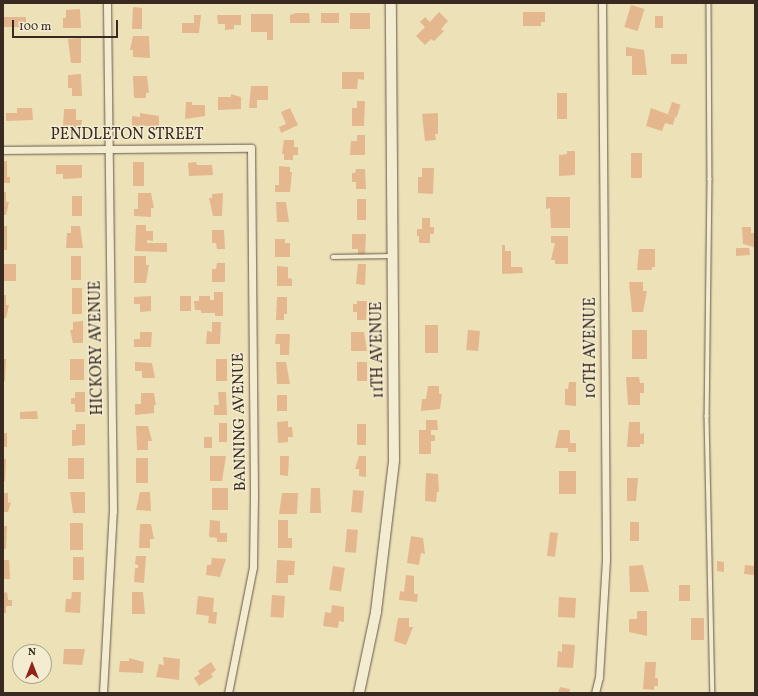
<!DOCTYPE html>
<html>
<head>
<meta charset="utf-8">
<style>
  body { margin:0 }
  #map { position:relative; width:758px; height:696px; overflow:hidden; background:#ede1b8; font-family:Vollkorn,serif }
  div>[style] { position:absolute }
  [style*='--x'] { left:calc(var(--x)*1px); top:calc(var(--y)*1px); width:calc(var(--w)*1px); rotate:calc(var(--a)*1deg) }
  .building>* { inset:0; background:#e4b78e; transform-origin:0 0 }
  .roads { filter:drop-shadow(0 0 1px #665847) drop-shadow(0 0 1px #665847) }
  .lane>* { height:3.5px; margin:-1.75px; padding:0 1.75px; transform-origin:1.75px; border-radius:1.75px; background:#f3ecd1 }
  .street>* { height:7px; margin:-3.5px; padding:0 3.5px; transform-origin:3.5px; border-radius:3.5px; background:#f3ecd1 }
  .secondary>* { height:10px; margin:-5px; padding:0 5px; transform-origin:5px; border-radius:5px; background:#f3ecd1 }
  span { translate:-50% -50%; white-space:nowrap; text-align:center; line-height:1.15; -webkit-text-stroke:3px #f3ecd1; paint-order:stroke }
  .street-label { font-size:16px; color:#392a21 }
  .frame { position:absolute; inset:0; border:4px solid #392a21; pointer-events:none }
  .north { position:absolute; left:12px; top:644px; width:40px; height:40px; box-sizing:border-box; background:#f3ecd1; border:1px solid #a99e8b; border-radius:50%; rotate:0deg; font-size:11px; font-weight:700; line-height:16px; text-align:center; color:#392a21 }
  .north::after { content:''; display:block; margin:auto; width:14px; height:18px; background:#8f2418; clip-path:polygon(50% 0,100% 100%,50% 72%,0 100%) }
  .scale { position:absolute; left:12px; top:20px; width:106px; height:18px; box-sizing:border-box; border:2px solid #392a21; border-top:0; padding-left:5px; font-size:12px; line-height:14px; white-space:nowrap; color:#392a21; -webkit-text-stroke:3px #f3ecd1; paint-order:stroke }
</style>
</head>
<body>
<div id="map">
  <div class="building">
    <div style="left:631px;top:5px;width:14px;height:23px;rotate:17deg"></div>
    <div style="clip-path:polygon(133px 7px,142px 8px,142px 29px,132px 29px)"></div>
    <div style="clip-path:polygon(80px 9px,81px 28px,63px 28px,63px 18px,66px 18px,66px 10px)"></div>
    <div style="clip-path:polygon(439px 12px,448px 21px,441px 29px,444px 31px,434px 41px,431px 39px,425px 45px,416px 36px,425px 27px,420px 22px,425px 17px,430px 22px)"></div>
    <div style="clip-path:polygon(523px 12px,545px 12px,545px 22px,541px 22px,541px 26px,523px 26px)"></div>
    <div style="clip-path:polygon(296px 13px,309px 13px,310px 23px,290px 23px,290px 15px)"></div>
    <div style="left:321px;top:13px;width:18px;height:10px"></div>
    <div style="left:370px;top:13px;width:16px;height:20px;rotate:90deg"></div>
    <div style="clip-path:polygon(251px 14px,273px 14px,273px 40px,267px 40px,267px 32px,251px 32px)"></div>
    <div style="clip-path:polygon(194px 15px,201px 15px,199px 33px,182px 33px,182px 23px,194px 23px)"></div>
    <div style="clip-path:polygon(217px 15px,241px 15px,241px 25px,234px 25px,234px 29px,225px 30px,225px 24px,218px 24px)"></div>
    <div style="left:655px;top:16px;width:8px;height:12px"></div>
    <div style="left:26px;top:17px;width:10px;height:23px;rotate:90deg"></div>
    <div style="clip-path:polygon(133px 36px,149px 36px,150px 58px,133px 57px,133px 50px,130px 50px)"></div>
    <div style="clip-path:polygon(81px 38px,81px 63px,71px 63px,68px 39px)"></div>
    <div style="clip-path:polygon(626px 47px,644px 50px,647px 75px,632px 75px,632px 56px,626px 56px)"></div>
    <div style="left:671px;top:54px;width:16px;height:10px"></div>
    <div style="clip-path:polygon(342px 72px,364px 72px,364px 80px,358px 79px,357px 89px,342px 89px)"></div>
    <div style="clip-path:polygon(81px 74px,82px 96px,72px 96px,72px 88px,68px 88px,68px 75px)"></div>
    <div style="clip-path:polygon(133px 76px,147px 76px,149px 93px,146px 93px,146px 98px,134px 98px)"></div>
    <div style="clip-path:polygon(251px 86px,268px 86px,268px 100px,257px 100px,257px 108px,249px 108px)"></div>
    <div style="left:557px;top:93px;width:10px;height:26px"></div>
    <div style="clip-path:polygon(231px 94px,241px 97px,241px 109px,218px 110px,218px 97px,231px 97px)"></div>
    <div style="clip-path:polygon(357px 101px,365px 101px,364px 126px,352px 126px,352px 108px,357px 108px)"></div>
    <div style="clip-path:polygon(186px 102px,192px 102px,192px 105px,205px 105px,205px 116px,185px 119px)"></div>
    <div style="left:672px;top:102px;width:9px;height:13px;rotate:18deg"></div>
    <div style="clip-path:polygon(17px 108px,32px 108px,33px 120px,6px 121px,6px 113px,17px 113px)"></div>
    <div style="clip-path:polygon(290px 108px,298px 125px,281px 133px,279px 127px,286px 124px,281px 112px)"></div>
    <div style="clip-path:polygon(651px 108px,675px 117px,673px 125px,665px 123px,662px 131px,646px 126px)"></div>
    <div style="clip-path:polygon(64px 109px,76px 109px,76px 120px,82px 120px,81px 128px,63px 128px)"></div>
    <div style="clip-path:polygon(140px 113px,159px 116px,159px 126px,132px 126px,132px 116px,140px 117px)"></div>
    <div style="clip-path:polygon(438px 113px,438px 134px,435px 134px,436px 140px,425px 141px,422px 114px)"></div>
    <div style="clip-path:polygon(357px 135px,365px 135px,365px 155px,350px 155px,351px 141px,357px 141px)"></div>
    <div style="clip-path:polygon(284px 140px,294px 140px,294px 147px,298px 147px,298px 155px,293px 155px,293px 160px,284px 160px,284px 154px,282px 154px)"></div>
    <div style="clip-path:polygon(567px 151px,575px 151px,575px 175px,559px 176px,559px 155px,567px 154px)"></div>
    <div style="left:631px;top:153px;width:11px;height:25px"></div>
    <div style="clip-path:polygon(3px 161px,7px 161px,7px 177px,10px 177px,10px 183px,3px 183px)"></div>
    <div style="left:133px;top:162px;width:11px;height:24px"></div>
    <div style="clip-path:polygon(196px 162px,197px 165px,212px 165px,213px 175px,189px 176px,188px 163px)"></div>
    <div style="clip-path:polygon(56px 165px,82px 165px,82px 178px,63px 179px,63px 174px,56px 174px)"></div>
    <div style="clip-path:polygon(279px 166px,290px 167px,290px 172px,292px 172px,290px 192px,275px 192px,275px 185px,279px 185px)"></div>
    <div style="clip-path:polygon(422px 168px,434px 168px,433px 194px,418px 193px,418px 177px,422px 177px)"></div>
    <div style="clip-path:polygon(356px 169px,365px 169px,366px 189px,356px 189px,356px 182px,352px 182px,352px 173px,355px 173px)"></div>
    <div style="clip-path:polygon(3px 192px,6px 192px,6px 202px,9px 202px,6px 215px,3px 215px)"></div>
    <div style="clip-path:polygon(138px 193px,151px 193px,154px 208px,151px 208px,151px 217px,134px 216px,134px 209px,138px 209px)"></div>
    <div style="clip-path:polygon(223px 193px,222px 216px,213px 216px,209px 198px,212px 198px,212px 194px)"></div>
    <div style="left:72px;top:196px;width:10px;height:20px"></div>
    <div style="clip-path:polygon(546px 197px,570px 197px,570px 228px,551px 228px,550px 208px,546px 209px)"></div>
    <div style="left:357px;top:199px;width:9px;height:21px"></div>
    <div style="clip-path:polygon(276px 202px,286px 202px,289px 222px,277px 222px)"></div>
    <div style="clip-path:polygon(422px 218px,430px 218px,430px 227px,434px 227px,434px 234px,430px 234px,430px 243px,419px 243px,419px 236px,417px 236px,417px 229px,422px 229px)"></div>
    <div style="clip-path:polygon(136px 225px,146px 225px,146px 231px,153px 231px,153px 241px,147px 240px,147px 243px,167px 243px,167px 252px,135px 251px)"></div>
    <div style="left:3px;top:226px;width:4px;height:24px"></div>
    <div style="clip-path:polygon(71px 226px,80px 226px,83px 248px,66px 248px,67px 233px,71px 233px)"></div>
    <div style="clip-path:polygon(742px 227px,751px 227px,751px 233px,755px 233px,754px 247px,743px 244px)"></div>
    <div style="clip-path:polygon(212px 230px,224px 230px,225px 249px,217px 249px,216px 243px,212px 243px)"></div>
    <div style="clip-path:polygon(352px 234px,366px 234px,365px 255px,358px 255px,358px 249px,352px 249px)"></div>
    <div style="clip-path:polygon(551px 236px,568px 236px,568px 264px,555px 264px,555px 260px,551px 260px,555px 243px,551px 243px)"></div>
    <div style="clip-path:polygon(275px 239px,285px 239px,285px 243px,290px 243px,290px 257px,275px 257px)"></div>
    <div style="clip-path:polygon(502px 245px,505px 245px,505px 251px,511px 251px,511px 267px,522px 267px,523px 273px,502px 274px)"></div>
    <div style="clip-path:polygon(736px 248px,749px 248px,750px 255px,736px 256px)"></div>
    <div style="clip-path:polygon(639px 249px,655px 249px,655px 267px,652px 267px,652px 270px,637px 270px)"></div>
    <div style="left:71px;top:256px;width:10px;height:24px"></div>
    <div style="clip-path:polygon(134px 256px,146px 256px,146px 265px,149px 265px,146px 283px,134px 283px)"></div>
    <div style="clip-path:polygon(217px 263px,225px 263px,225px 282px,212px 282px,212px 269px,216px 269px)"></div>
    <div style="left:3px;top:264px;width:13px;height:17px"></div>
    <div style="clip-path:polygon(358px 264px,366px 264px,365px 285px,356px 284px)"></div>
    <div style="clip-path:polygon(277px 266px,288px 267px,288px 278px,292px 279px,292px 286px,277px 286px)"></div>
    <div style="clip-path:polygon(629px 282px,643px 282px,643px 291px,647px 291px,643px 312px,632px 312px)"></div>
    <div style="left:72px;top:288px;width:10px;height:26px"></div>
    <div style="clip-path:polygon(214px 292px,223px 292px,223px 316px,215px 316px,215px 313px,201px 313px,201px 310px,195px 310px,194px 301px,199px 301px,199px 296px,210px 296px,210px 300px,214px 300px)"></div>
    <div style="clip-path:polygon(3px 295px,6px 295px,6px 305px,9px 305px,6px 318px,3px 318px)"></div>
    <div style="clip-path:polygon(151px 296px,151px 311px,140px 312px,140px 304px,134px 304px,134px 297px)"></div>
    <div style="left:180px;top:296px;width:11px;height:15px"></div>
    <div style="clip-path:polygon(277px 297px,287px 297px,287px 314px,284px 314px,284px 320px,276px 320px)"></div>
    <div style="clip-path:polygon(357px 301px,367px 301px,366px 320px,357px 320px,357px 312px,353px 312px,353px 304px,357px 304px)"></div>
    <div style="clip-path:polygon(83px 321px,83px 343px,73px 343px,70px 330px,73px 330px,73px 322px)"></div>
    <div style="clip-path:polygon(212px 322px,221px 322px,220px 344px,206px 344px,207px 331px,212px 332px)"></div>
    <div style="left:425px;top:325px;width:13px;height:28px"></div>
    <div style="left:468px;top:330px;width:12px;height:20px;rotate:5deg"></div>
    <div style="left:632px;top:330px;width:15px;height:29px"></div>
    <div style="clip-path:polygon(140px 332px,152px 332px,151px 347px,134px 347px,134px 339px,140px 339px)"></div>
    <div style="clip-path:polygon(351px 332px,364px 332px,367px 351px,351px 351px)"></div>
    <div style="clip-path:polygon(276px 334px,290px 334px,289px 355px,280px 355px,280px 344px,275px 344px)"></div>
    <div style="clip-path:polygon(3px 359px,6px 359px,5px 381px,3px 381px)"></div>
    <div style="left:70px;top:359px;width:14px;height:21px"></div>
    <div style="left:216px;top:359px;width:11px;height:22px"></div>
    <div style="clip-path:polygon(135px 362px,152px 363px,155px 378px,142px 378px,142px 371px,135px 371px)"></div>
    <div style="clip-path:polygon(276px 362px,286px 362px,290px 384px,277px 384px)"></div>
    <div style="left:357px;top:362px;width:10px;height:19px"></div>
    <div style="clip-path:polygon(626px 377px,639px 377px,640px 383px,644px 383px,644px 393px,640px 393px,640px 405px,628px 405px)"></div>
    <div style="clip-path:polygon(569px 382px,576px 382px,576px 406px,565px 405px,565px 389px,568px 389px)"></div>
    <div style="clip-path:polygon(428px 386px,439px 386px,439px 394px,442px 394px,440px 409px,421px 411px,422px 399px,426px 399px)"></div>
    <div style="clip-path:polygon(75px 392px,85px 392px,85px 412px,75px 412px,75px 404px,71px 404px,71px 398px,75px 398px)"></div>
    <div style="clip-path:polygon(218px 392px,226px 392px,227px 415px,214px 415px,214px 405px,219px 405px)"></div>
    <div style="clip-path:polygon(141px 393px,154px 393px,156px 405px,154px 405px,154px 413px,135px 415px,135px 404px,141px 404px)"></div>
    <div style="left:277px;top:395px;width:10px;height:16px"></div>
    <div style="clip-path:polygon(37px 411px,38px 419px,20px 419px,20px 412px)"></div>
    <div style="clip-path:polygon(426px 420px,437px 420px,438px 430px,431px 430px,431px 435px,435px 435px,435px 441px,431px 441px,431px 454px,419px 454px,419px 430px,426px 430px)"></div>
    <div style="clip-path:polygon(288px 421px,288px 427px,292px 427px,293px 437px,288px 437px,288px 442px,278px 443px,277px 422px)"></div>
    <div style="clip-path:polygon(629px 422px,640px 422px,640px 434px,644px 433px,644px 444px,640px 444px,640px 447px,627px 447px)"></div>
    <div style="left:219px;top:423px;width:8px;height:19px"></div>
    <div style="clip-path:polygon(76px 424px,85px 424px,85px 445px,72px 446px,72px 430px,76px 430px)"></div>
    <div style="left:357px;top:424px;width:9px;height:21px"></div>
    <div style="clip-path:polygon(136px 426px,148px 426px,152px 441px,148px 441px,148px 450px,137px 450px)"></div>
    <div style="clip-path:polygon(559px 430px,570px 430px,570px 443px,576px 443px,576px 452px,568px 452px,568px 448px,555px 448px)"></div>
    <div style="left:3px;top:433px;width:4px;height:14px"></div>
    <div style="left:204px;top:437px;width:8px;height:11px"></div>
    <div style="clip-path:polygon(210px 456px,226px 456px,222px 481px,210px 481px)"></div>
    <div style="clip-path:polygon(280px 456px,289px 456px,288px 476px,280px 475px)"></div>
    <div style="clip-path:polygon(359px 456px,366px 456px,366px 477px,359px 476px,359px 469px,355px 469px)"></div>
    <div style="left:68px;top:458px;width:16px;height:21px"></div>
    <div style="left:136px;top:458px;width:12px;height:25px"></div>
    <div style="clip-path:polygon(3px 459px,6px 459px,5px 481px,3px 481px)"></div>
    <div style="left:559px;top:471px;width:17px;height:23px"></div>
    <div style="clip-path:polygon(426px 473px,438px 474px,439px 492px,437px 492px,436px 502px,425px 501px)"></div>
    <div style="clip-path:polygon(627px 478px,638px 478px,636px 501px,627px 501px)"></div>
    <div style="left:212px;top:488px;width:16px;height:22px"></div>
    <div style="clip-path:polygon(311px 488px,320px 488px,321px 513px,310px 513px)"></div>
    <div style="left:353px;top:490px;width:11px;height:22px;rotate:5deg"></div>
    <div style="clip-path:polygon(70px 492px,85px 492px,85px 513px,73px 513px)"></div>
    <div style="clip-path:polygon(140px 492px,150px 492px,151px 511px,136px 510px)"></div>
    <div style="clip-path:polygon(3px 493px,8px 493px,8px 503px,11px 502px,8px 512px,3px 512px)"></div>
    <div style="clip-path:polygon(282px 493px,298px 493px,297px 514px,279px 514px)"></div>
    <div style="clip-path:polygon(210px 520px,220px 521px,220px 533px,227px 533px,227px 542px,217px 542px,217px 538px,209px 537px)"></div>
    <div style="clip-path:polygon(278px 520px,288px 520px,288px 538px,292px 538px,292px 548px,278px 548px)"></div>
    <div style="left:630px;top:522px;width:9px;height:19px"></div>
    <div style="left:70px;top:523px;width:13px;height:27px"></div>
    <div style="clip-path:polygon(140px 524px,151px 524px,154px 539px,150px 539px,150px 548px,139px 548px)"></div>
    <div style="clip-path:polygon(3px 526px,7px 526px,6px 549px,3px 549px)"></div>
    <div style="left:347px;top:529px;width:11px;height:23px;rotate:5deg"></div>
    <div style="left:550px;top:532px;width:8px;height:24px;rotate:7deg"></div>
    <div style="clip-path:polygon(411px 536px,423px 538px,425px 554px,421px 553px,419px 565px,407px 563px)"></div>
    <div style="clip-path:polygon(136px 556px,146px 556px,144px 583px,134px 582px,135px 568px,138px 568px,138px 565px,135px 564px)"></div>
    <div style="left:73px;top:557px;width:11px;height:23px"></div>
    <div style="clip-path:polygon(212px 558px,226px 559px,220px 577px,206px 575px,207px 565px,211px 565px)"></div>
    <div style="clip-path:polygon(3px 560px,9px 560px,10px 579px,3px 579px)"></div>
    <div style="clip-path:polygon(277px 560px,295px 561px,294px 575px,288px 575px,288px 583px,276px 583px)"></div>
    <div style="clip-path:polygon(717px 561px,724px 562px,724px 572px,717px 571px)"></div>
    <div style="clip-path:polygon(643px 565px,649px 592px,630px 592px,629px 566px)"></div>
    <div style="left:745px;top:565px;width:10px;height:9px;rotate:6deg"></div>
    <div style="left:333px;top:566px;width:12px;height:24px;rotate:9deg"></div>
    <div style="clip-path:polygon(406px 575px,414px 576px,414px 594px,418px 594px,417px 602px,399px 600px,400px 591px,404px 592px)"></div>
    <div style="left:679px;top:585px;width:11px;height:16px"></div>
    <div style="clip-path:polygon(7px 592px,8px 600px,12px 600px,12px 606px,6px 606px,6px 613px,3px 613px,3px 593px)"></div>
    <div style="clip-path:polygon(72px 592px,81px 592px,80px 613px,65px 612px,66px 599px,71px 599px)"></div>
    <div style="clip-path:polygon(132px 592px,143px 592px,145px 614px,132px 614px)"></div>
    <div style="left:272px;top:595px;width:13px;height:22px;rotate:4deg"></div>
    <div style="clip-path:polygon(198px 596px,214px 598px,213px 612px,217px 612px,216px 624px,208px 623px,209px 616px,196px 614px)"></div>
    <div style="left:559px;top:597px;width:17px;height:20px;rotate:3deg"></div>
    <div style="clip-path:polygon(332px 605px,344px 607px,344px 622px,339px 621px,338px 628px,323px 626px,325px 612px,331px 613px)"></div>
    <div style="clip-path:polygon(637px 611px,647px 611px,647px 636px,629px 632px,629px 619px,637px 619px)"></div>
    <div style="clip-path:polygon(398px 618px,409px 618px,409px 627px,413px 627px,406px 645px,394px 641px)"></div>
    <div style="left:704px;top:618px;width:22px;height:13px;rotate:90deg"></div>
    <div style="clip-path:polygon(562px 644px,575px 645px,573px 668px,557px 667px,558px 651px,562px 652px)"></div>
    <div style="clip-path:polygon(64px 649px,85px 649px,82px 665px,63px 664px)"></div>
    <div style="clip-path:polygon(163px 657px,180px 659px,179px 680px,156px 677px,159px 664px,164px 665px)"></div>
    <div style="clip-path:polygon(129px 658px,144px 662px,143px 673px,119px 672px,120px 661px,129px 661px)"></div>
    <div style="clip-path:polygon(211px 662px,216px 670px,211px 674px,213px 677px,199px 686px,194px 678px,200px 674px,198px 671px)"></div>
    <div style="clip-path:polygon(645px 662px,656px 662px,655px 678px,658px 678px,658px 686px,654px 686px,654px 690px,643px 689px)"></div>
    <div style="clip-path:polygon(560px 687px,570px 689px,569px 693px,558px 693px)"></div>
  </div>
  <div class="roads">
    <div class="lane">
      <div style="--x:709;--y:3;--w:176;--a:89.7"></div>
      <div style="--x:710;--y:179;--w:237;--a:90.7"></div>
      <div style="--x:707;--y:416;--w:277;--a:88.8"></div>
      <div style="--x:333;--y:257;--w:59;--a:-1"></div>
    </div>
    <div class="street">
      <div style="--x:3;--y:150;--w:248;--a:-0.5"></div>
      <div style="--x:251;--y:148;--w:347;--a:89.5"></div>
      <div style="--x:254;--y:495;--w:72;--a:90.8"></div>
      <div style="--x:253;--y:567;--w:128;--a:101.2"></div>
      <div style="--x:103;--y:693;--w:182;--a:-86.9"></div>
      <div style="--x:113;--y:511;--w:508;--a:-90.68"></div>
      <div style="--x:595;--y:693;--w:16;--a:-76"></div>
      <div style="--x:599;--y:677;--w:118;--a:-86.6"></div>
      <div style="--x:606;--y:559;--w:556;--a:-90.41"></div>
    </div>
    <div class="secondary">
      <div style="--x:359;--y:693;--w:83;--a:-78.1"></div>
      <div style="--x:376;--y:612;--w:153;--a:-83.2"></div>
      <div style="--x:394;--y:460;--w:457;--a:-90.4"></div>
    </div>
  </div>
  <div class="street-label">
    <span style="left:127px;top:135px">PENDLETON STREET</span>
    <span style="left:97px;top:348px;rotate:-91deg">HICKORY AVENUE</span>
    <span style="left:591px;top:348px;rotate:-90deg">10TH AVENUE</span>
    <span style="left:378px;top:350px;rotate:-91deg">11TH AVENUE</span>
    <span style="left:240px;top:422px;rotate:-91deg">BANNING AVENUE</span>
  </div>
  <div class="frame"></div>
  <div class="north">N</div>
  <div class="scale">100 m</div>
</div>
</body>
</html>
